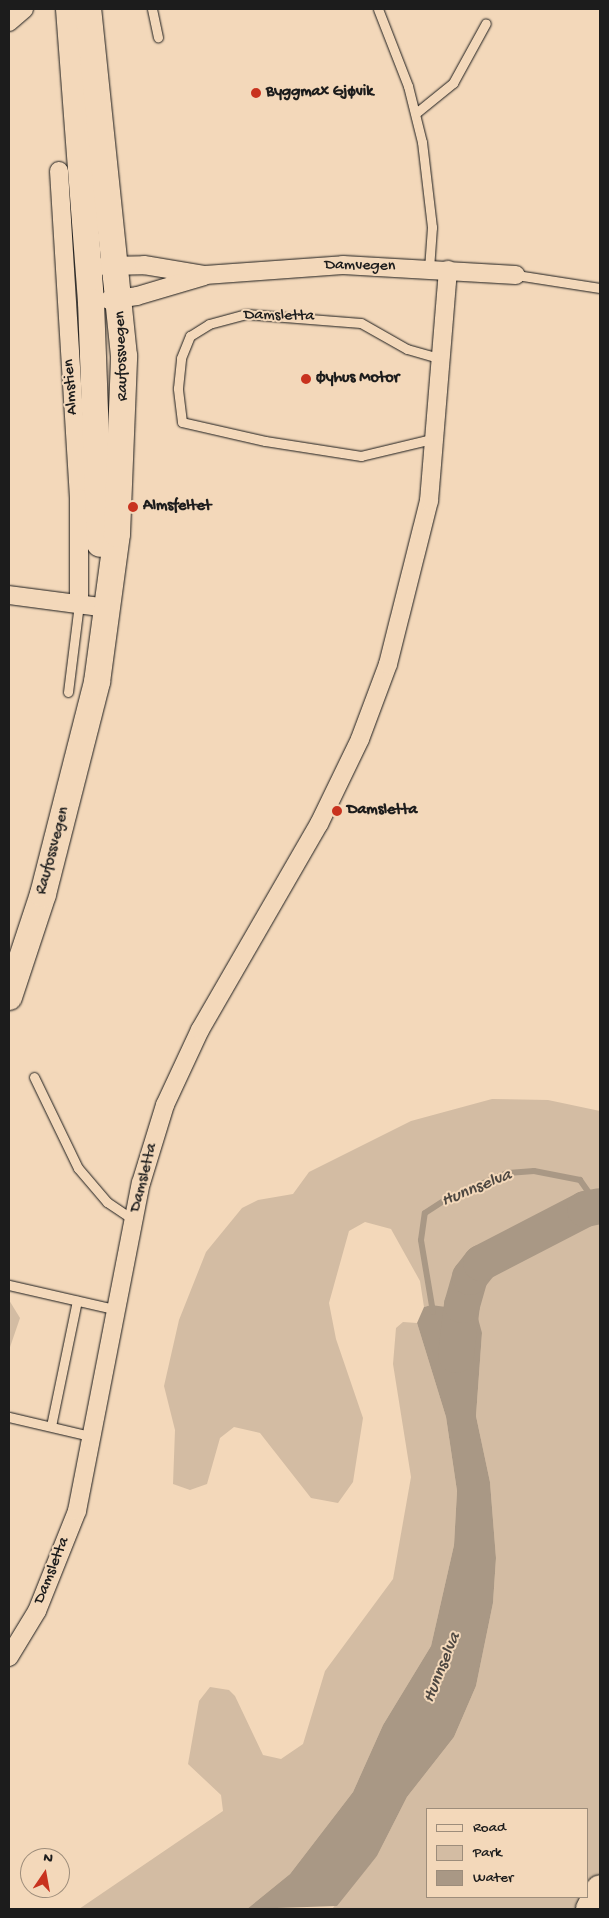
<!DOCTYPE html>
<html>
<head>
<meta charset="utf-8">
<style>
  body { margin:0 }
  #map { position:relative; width:609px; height:1918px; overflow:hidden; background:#f3d8ba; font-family:"Gochi Hand",sans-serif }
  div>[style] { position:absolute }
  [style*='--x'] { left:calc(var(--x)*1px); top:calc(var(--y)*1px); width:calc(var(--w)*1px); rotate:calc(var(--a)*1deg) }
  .green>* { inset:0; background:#d3bca3 }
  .water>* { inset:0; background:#a99885 }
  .stream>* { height:6px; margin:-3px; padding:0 3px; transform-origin:3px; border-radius:3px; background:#a99885 }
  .river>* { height:36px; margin:-18px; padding:0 18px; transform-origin:18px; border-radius:18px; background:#a99885 }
  .roads { filter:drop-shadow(0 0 1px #1c1c1c) drop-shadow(0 0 1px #1c1c1c) }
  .lane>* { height:9px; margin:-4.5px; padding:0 4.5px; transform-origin:4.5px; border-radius:4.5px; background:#f3d8ba }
  .street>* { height:18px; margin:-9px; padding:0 9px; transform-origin:9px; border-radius:9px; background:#f3d8ba }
  .secondary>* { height:26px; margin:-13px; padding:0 13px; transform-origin:13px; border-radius:13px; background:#f3d8ba }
  .highway>* { height:28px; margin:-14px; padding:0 14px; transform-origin:14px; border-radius:14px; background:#f3d8ba }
  .dots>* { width:14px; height:14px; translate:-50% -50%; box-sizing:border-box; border:2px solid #f3d8ba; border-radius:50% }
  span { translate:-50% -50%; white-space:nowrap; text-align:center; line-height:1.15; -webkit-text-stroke:4px #f3d8ba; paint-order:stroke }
  .poi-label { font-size:16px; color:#1c1c1c; font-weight:700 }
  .left { translate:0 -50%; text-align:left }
  .street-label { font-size:16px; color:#1c1c1c }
  .water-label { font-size:18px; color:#4d4741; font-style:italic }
  .frame { position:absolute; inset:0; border:10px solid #1c1c1c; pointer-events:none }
  .legend { position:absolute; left:426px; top:1808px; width:162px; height:90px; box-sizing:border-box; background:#f3d8ba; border:1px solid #9d8d7b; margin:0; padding:6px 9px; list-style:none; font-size:15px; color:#1c1c1c }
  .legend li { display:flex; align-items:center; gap:10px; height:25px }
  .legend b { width:25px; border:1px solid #9d8d7b }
  .north { position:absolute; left:20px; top:1848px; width:50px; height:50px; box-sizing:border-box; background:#f3d8ba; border:1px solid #9d8d7b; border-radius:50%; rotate:12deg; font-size:14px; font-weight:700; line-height:20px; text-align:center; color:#1c1c1c }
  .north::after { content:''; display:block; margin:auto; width:18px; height:22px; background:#c8321e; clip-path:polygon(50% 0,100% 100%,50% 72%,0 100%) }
</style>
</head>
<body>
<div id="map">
  <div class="green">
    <div style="clip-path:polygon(evenodd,492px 1099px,548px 1100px,600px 1111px,600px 1909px,332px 1909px,377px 1856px,407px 1797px,454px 1737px,476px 1686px,493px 1603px,496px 1558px,490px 1482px,476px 1416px,482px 1333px,431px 1305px,424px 1307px,420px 1281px,391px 1229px,365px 1222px,349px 1231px,329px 1303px,336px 1339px,363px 1418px,353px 1482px,338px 1503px,311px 1498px,260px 1433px,234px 1427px,220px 1438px,207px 1484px,190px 1490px,173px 1484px,175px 1430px,164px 1386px,179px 1320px,206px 1252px,242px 1208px,258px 1200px,293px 1194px,309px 1172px,411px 1121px,492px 1099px,428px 1809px,588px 1809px,588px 1897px,428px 1897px,428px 1809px)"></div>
    <div style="clip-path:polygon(9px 1300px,20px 1318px,9px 1350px)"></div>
    <div style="clip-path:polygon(403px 1322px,417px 1323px,446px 1417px,457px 1491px,454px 1545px,431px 1646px,383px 1725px,353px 1792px,290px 1874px,247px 1909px,79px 1909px,223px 1811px,221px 1795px,188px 1764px,199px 1701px,210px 1687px,229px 1690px,235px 1696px,263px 1755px,281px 1759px,303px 1744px,325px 1671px,393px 1579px,411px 1477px,393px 1364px,396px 1328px)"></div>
  </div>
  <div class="water">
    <div style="clip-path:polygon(431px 1305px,476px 1311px,482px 1333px,476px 1416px,490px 1482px,496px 1558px,493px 1603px,476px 1686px,454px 1737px,407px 1797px,377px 1856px,337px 1906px,247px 1909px,290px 1874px,353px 1792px,383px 1725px,431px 1646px,454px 1545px,457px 1491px,446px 1417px,417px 1323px,424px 1307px)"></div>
  </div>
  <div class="stream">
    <div style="--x:433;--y:1312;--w:73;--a:-99.5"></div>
    <div style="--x:421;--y:1240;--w:27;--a:-82"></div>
    <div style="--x:425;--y:1213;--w:27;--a:-33"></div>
    <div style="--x:448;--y:1198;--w:64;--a:-23"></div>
    <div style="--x:507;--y:1173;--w:27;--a:-4"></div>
    <div style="--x:534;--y:1171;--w:47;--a:11.1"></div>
    <div style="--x:580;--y:1180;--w:32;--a:55"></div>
  </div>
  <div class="river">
    <div style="--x:456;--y:1355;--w:50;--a:-83.2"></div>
    <div style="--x:462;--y:1305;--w:29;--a:-74"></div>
    <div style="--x:470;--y:1277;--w:18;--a:-52"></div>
    <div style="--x:481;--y:1263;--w:117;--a:-27.4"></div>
    <div style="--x:585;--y:1209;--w:15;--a:-11"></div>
  </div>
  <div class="roads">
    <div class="lane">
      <div style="--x:152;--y:9;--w:29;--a:78"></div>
      <div style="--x:378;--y:9;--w:83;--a:68.7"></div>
      <div style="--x:408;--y:86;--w:58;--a:76"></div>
      <div style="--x:422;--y:142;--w:86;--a:83.3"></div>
      <div style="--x:432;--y:227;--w:42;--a:94.1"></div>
      <div style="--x:416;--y:113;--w:48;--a:-39"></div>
      <div style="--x:453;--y:83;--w:68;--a:-61.2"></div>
      <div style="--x:516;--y:275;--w:85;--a:8.8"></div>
      <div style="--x:436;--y:438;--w:77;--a:166.5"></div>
      <div style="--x:361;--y:456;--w:97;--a:-171.1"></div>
      <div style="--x:265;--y:441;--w:85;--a:-167.1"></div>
      <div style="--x:182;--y:422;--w:34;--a:-97"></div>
      <div style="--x:178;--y:388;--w:30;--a:-84"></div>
      <div style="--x:181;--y:358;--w:24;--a:-68"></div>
      <div style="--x:190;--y:336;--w:22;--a:-32"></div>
      <div style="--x:209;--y:324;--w:38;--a:-15"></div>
      <div style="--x:246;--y:314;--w:115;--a:4.5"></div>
      <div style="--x:361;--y:323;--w:53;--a:29.5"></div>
      <div style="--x:407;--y:349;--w:36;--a:16"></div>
      <div style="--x:68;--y:692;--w:89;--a:-82.9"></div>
      <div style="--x:34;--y:1077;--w:101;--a:64.2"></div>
      <div style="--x:78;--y:1168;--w:45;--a:49.5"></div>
      <div style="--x:107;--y:1202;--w:32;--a:34"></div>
      <div style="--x:9;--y:1285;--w:112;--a:12.9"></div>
      <div style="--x:9;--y:1417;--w:87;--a:13.2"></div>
      <div style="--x:51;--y:1426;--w:128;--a:-78.3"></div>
    </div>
    <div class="street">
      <div style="--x:9;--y:22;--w:20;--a:-41"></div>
      <div style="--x:59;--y:171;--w:328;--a:86.5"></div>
      <div style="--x:79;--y:498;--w:106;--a:90"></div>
      <div style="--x:105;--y:266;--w:39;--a:-1"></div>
      <div style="--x:144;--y:265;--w:62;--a:9.3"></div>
      <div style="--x:205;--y:275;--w:138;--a:-4.1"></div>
      <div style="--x:343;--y:265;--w:173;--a:3.3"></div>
      <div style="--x:109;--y:300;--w:28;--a:-8"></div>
      <div style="--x:137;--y:296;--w:70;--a:-16.6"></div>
      <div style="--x:9;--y:595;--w:100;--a:7.5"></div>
      <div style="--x:9;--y:1657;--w:54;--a:-58.7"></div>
      <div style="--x:37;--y:1611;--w:108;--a:-68.2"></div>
      <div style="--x:77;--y:1511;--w:334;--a:-79"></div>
      <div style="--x:141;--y:1183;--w:82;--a:-72.9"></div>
      <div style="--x:165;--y:1105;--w:83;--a:-65"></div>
      <div style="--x:200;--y:1030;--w:238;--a:-60"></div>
      <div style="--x:319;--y:824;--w:94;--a:-64.2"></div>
      <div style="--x:360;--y:739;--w:80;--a:-69.5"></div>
      <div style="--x:388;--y:664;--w:168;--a:-75.9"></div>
      <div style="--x:429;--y:501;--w:232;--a:-85.3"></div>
    </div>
    <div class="secondary">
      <div style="--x:69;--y:9;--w:294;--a:85.7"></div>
      <div style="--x:91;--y:302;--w:242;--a:87.9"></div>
      <div style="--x:9;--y:997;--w:108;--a:-71.7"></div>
      <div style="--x:43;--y:894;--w:219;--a:-75.7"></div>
      <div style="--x:97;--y:682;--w:149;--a:-82.3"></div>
      <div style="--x:117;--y:534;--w:178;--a:-87.7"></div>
      <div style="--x:124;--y:356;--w:349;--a:-95.9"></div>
    </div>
    <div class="highway">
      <div style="--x:590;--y:1909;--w:22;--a:-63"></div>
    </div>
  </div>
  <div class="dots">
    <div style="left:256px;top:93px;background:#c8321e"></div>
    <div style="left:306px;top:379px;background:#c8321e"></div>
    <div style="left:133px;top:507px;background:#c8321e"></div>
    <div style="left:337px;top:811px;background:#c8321e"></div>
  </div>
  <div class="poi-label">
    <span class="left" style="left:266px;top:93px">Byggmax Gjøvik</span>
    <span class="left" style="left:316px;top:379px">Øyhus Motor</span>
    <span class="left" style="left:143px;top:507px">Almsfeltet</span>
    <span class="left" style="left:347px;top:811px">Damsletta</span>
  </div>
  <div class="street-label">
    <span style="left:360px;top:267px;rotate:1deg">Damvegen</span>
    <span style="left:279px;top:317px;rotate:1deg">Damsletta</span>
    <span style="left:123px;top:356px;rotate:-92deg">Raufossvegen</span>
    <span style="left:72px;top:387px;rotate:-94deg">Almstien</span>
    <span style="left:54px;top:851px;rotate:-75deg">Raufossvegen</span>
    <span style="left:145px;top:1178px;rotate:-76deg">Damsletta</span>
    <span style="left:53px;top:1571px;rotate:-68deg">Damsletta</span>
  </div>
  <div class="water-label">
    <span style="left:477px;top:1189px;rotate:-22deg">Hunnselva</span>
    <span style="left:443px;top:1668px;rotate:-68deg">Hunnselva</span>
  </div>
  <div class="frame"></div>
  <ul class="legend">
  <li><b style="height:6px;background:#f3d8ba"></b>Road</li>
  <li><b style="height:14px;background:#d3bca3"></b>Park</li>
  <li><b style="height:14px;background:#a99885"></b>Water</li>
  </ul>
  <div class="north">N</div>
</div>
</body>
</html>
